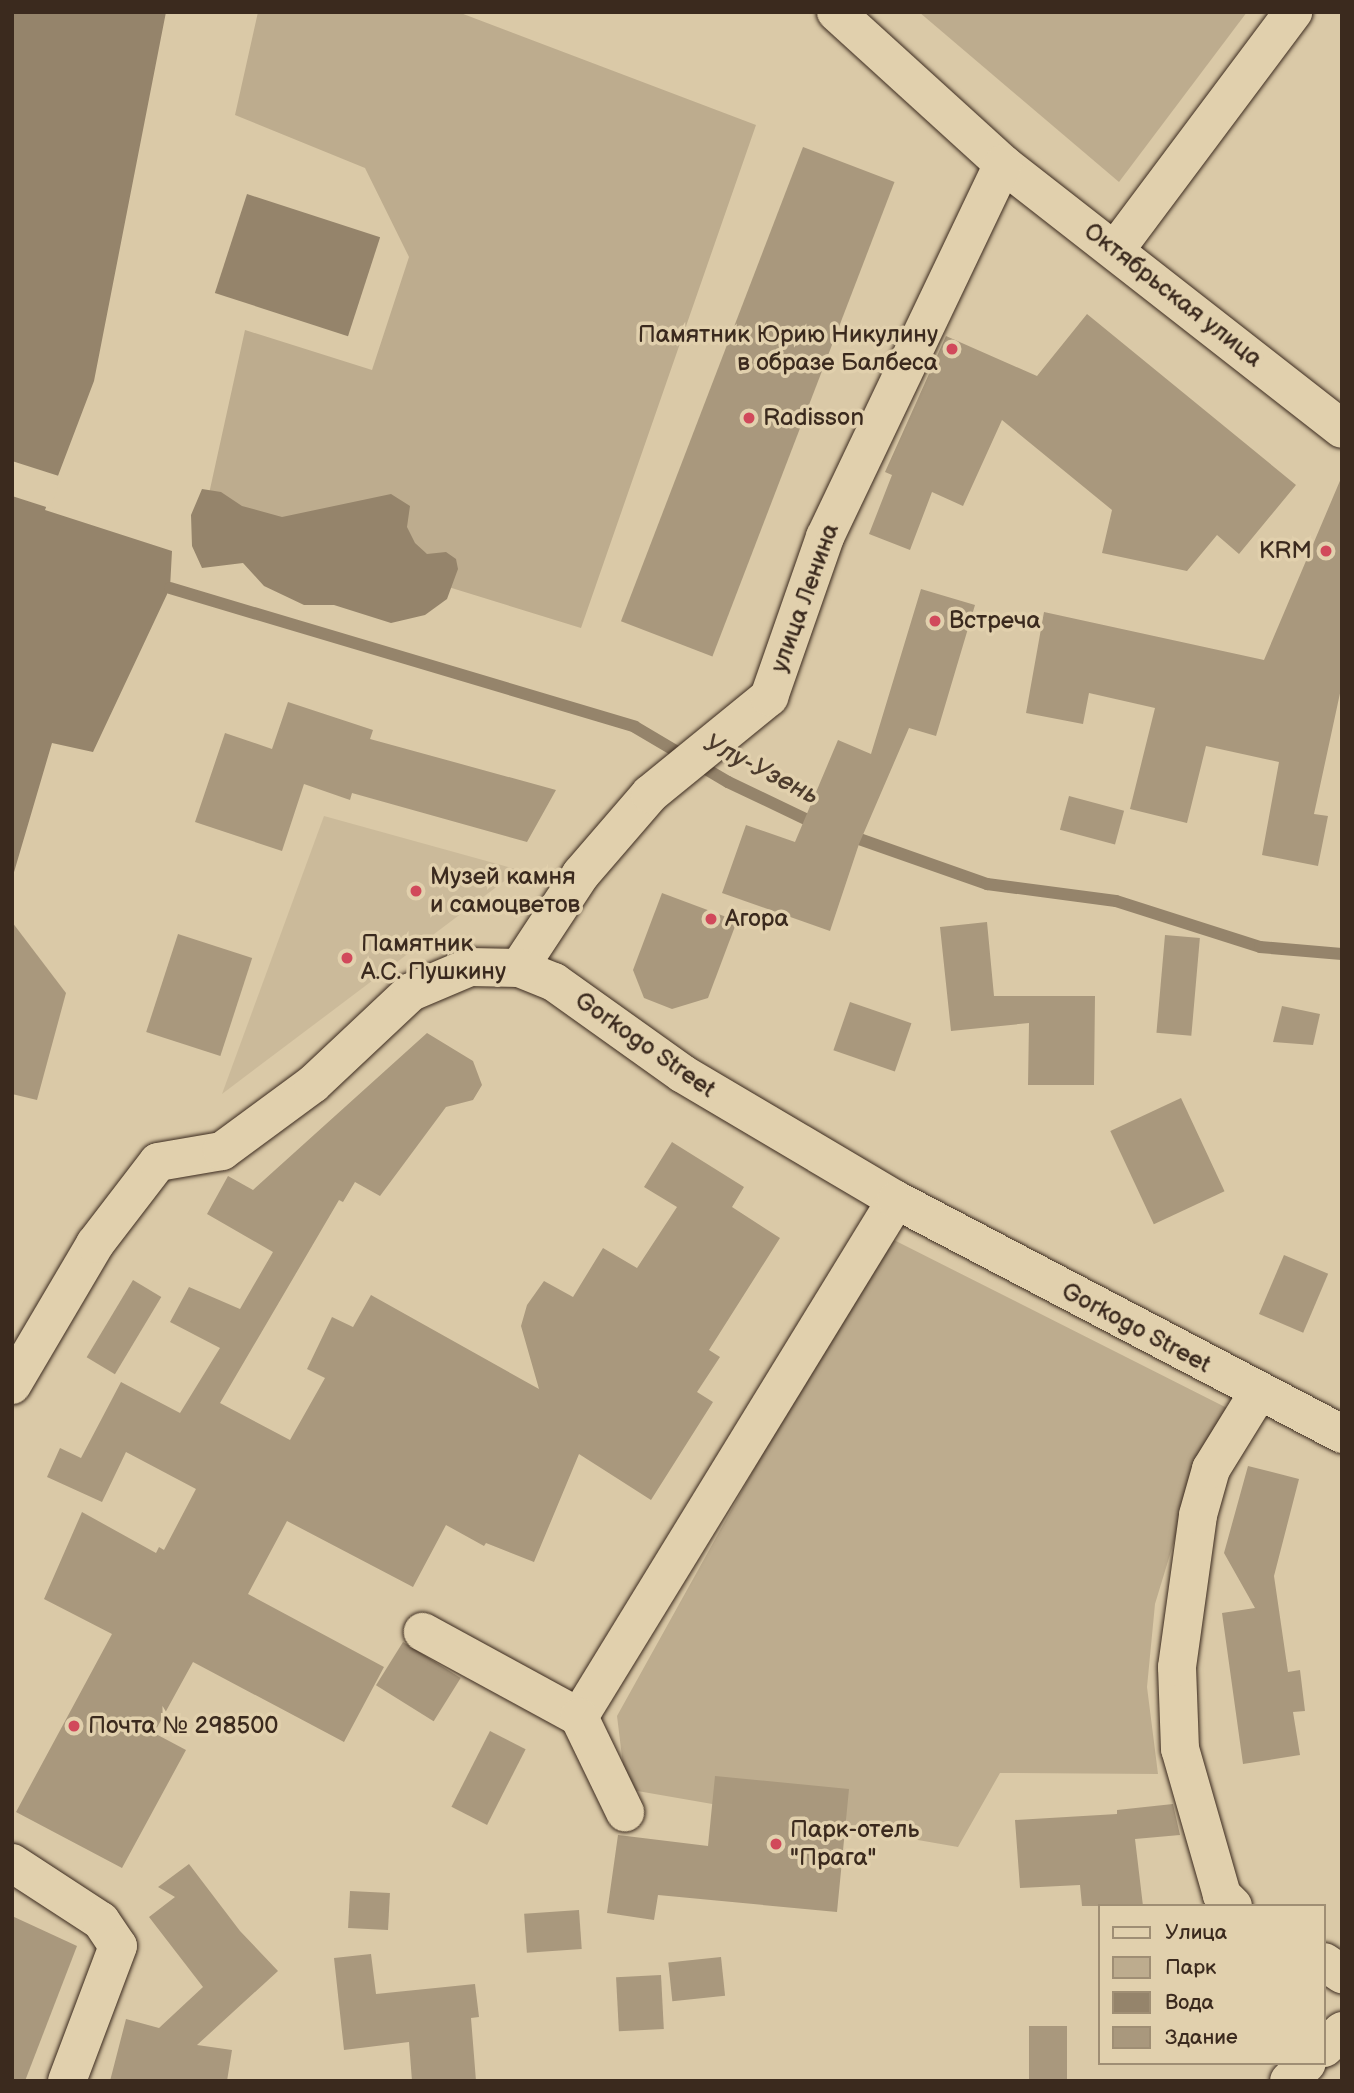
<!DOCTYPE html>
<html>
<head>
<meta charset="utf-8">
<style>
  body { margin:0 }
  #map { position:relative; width:1354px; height:2093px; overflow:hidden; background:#dac9a7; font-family:"Balsamiq Sans",sans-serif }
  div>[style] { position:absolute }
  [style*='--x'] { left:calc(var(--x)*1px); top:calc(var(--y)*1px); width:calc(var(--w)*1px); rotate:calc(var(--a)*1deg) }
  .built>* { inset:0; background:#cbba9a }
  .green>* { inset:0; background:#bdac8e }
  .water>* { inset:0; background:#95846b; transform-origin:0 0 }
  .pier>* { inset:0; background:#dac9a7 }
  .stream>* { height:12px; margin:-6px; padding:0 6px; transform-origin:6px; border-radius:6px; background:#95846b }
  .building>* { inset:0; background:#a9987d; transform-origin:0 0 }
  .roads { filter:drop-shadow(0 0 2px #3b2a1e) drop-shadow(0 0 2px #3b2a1e) }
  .minor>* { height:38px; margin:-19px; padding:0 19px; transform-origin:19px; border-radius:19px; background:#e1d0ad }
  .major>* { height:38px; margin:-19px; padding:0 19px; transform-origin:19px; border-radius:19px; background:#e1d0ad }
  .dots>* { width:19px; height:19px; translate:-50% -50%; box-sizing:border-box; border:4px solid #e1d0ad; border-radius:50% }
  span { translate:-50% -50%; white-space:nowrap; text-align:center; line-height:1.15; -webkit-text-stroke:7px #e1d0ad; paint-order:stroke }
  .street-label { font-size:24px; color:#3b2a1e }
  .poi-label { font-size:24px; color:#3b2a1e }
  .right { translate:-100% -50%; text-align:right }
  .left { translate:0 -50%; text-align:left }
  .water-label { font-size:26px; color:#4d3c2d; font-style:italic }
  .frame { position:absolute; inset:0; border:14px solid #3b2a1e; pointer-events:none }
  .legend { position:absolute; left:1098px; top:1904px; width:228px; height:161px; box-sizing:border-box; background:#e1d0ad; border:2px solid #9f8e74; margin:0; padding:9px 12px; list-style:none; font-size:21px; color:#3b2a1e }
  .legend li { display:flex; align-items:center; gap:14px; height:35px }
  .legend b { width:35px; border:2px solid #9f8e74 }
</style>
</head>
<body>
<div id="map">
  <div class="built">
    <div style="clip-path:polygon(324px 816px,519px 870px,222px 1094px)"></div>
  </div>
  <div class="green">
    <div style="clip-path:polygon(258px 12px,458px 12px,756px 125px,581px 628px,205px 512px,245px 330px,372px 370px,409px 257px,365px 168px,235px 115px)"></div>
    <div style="clip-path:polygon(919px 12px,1247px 12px,1119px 182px)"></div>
    <div style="clip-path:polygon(884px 1235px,1229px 1409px,1199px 1459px,1155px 1604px,1147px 1687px,1158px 1774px,1000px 1773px,958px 1847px,626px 1789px,617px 1716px)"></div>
  </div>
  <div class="water">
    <div style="clip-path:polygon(12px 12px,166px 12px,94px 381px,45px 510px,172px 551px,170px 588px,93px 752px,52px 743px,12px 879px)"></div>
    <div style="left:247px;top:194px;width:140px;height:104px;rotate:18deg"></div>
    <div style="clip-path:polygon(202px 489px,221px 492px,242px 506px,282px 517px,391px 494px,410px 506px,407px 527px,415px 543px,427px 554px,446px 552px,456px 559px,458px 569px,447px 599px,425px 615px,391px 623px,334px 605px,304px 605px,264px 586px,243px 563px,202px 568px,192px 546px,191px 515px)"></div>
  </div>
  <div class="pier">
    <div style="clip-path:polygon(12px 461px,62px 477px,50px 508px,68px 514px,12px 496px)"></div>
  </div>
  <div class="stream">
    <div style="--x:170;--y:588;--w:485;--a:16.6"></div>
    <div style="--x:635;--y:727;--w:108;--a:30.6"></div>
    <div style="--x:728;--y:782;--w:100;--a:25.5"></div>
    <div style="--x:845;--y:834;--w:151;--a:19.4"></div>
    <div style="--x:987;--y:884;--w:130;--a:7.5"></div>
    <div style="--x:1116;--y:901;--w:151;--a:17.7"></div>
    <div style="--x:1260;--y:947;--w:82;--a:4.9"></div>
  </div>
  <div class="building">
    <div style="left:803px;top:147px;width:98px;height:508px;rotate:21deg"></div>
    <div style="clip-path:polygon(1087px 314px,1296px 485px,1239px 554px,1217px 535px,1187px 571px,1102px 553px,1112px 510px,1002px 420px,963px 506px,932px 492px,910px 550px,869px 534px,892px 475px,885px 472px,946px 336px,1037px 376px)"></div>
    <div style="clip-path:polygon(1342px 476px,1342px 684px,1314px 814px,1328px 816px,1318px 866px,1262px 855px,1279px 762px,1206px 746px,1187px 823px,1130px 809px,1155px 708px,1089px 693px,1083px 724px,1026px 713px,1044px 612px,1264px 660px)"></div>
    <div style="clip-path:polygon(921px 589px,975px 605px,936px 736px,909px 728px,859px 844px,830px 931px,722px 893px,746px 825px,795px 842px,838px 740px,871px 754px)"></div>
    <div style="clip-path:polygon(288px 702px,373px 730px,370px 739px,556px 790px,527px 842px,352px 793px,350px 800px,304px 784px,282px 851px,195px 822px,225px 733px,272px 749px)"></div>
    <div style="left:1069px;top:796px;width:57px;height:35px;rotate:15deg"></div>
    <div style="clip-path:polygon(662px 893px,737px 921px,708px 998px,672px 1009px,644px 998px,633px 970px)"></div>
    <div style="clip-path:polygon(12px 922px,66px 993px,37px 1100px,12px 1094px)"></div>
    <div style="clip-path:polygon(987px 922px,994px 996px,1095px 996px,1094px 1085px,1028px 1085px,1029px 1023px,951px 1031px,940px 927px)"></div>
    <div style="left:178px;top:934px;width:78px;height:103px;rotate:18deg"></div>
    <div style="left:1165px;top:935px;width:35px;height:98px;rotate:5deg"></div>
    <div style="left:850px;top:1002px;width:65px;height:51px;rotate:19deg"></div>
    <div style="clip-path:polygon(1282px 1006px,1320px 1014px,1313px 1045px,1273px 1042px)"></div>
    <div style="clip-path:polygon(427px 1033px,473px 1061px,482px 1085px,473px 1100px,446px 1107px,380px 1196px,355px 1182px,343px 1202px,339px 1200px,220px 1403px,290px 1440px,325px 1378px,307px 1369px,332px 1317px,353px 1327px,371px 1295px,539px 1389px,521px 1326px,527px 1305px,544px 1281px,573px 1297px,603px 1248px,637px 1268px,677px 1207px,644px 1187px,672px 1142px,744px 1187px,732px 1207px,780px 1238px,709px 1350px,720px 1357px,697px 1392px,713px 1402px,651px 1500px,579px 1454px,534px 1562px,486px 1543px,484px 1546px,446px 1525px,413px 1587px,287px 1521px,248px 1594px,384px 1667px,344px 1742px,193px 1662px,154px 1733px,186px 1750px,122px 1868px,16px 1812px,112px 1634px,44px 1599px,82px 1512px,156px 1553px,159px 1547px,164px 1550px,196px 1489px,126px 1452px,102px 1502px,47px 1477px,60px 1448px,81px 1458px,121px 1382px,180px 1413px,220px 1348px,170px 1322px,189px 1287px,240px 1309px,273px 1252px,207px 1214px,228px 1176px,253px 1190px)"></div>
    <div style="left:1181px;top:1098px;width:103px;height:78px;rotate:65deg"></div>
    <div style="left:1284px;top:1255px;width:48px;height:64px;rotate:23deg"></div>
    <div style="left:133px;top:1280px;width:33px;height:90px;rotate:31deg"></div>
    <div style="clip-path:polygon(1248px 1466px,1299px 1479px,1274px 1576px,1288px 1672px,1300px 1670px,1305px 1711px,1293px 1712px,1300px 1755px,1243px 1764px,1222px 1613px,1255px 1608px,1224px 1553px)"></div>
    <div style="left:403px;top:1642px;width:68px;height:51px;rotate:32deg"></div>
    <div style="left:490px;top:1731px;width:40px;height:85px;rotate:27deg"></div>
    <div style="clip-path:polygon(715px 1776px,849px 1789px,837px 1912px,658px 1895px,654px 1920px,607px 1913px,618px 1835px,708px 1846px)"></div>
    <div style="clip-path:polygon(1173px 1804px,1180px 1835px,1135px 1839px,1143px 1906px,1082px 1906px,1080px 1885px,1020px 1888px,1015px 1820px,1117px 1814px,1117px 1810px)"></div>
    <div style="clip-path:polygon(189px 1864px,240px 1931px,278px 1971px,197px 2045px,232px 2050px,227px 2081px,110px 2081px,126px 2019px,159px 2028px,203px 1987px,149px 1917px,175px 1897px,158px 1887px)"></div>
    <div style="left:350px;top:1891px;width:40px;height:37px;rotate:3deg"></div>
    <div style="left:579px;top:1910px;width:39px;height:55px;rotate:86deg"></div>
    <div style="clip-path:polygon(12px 1916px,77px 1946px,25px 2081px,12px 2081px)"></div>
    <div style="clip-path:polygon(371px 1954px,376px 1994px,475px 1984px,479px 2017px,471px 2018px,476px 2081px,412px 2081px,409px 2042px,344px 2050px,334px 1958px)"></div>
    <div style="left:721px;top:1957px;width:39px;height:53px;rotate:84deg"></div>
    <div style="left:661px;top:1975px;width:54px;height:45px;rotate:87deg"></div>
    <div style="left:1029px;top:2026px;width:38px;height:55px"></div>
  </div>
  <div class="roads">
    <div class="minor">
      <div style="--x:836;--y:12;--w:226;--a:42.3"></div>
      <div style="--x:1003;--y:164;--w:430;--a:38"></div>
      <div style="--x:1116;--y:249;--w:296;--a:-53.2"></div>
      <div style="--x:519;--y:968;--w:113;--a:-56.6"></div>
      <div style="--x:581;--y:874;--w:106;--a:-49.2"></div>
      <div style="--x:650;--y:794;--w:154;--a:-39.2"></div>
      <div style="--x:769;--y:697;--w:170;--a:-70.7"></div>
      <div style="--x:825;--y:537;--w:413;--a:-64.5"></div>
      <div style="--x:12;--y:1385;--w:164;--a:-59.5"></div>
      <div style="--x:95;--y:1244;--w:103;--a:-52.5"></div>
      <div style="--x:158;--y:1162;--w:65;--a:-9.8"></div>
      <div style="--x:222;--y:1151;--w:113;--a:-36.4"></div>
      <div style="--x:313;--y:1084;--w:134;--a:-43.2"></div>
      <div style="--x:411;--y:992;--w:64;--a:-23"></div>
      <div style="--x:470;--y:967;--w:49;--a:1.2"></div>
      <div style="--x:519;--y:968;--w:38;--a:22"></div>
      <div style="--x:554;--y:982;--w:158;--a:35.5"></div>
      <div style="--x:683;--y:1074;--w:247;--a:30.6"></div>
      <div style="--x:896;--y:1200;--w:606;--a:121.51"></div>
      <div style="--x:579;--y:1717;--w:178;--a:-151.4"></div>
      <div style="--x:579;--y:1717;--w:106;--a:64.2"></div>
      <div style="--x:12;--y:1863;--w:106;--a:33.1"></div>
      <div style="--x:101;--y:1921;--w:30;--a:56"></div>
      <div style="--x:118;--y:1946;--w:144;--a:110.7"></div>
      <div style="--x:1233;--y:1906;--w:16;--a:-135"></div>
      <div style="--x:1222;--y:1895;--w:152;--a:-106"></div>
      <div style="--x:1180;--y:1749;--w:82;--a:-92.1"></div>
      <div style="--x:1177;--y:1667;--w:153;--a:-82.1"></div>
      <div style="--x:1198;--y:1515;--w:48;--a:-74.2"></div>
      <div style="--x:1211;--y:1469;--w:89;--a:-58.3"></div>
      <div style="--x:1324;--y:1962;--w:22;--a:34"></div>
      <div style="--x:1324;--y:2048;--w:25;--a:-43"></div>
      <div style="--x:1289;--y:2081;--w:25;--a:-45"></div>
    </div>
    <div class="major">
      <div style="--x:896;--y:1200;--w:504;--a:27.68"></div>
    </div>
  </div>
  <div class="dots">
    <div style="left:952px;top:349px;background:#d1495b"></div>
    <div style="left:749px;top:418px;background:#d1495b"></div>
    <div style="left:1326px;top:551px;background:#d1495b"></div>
    <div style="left:935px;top:621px;background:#d1495b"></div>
    <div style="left:416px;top:891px;background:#d1495b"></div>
    <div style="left:711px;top:919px;background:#d1495b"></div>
    <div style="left:347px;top:958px;background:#d1495b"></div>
    <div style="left:74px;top:1726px;background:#d1495b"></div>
    <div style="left:776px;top:1844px;background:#d1495b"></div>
  </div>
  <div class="street-label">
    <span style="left:1173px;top:295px;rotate:38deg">Октябрьская улица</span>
    <span style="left:805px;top:598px;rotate:-70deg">улица Ленина</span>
    <span style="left:645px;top:1045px;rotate:35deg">Gorkogo Street</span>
    <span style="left:1136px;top:1328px;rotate:28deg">Gorkogo Street</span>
  </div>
  <div class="poi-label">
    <span class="right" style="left:938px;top:349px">Памятник Юрию Никулину<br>в образе Балбеса</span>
    <span class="left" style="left:763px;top:418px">Radisson</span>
    <span class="right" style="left:1312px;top:551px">KRM</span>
    <span class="left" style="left:949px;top:621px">Встреча</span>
    <span class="left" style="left:430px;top:891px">Музей камня<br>и самоцветов</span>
    <span class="left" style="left:725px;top:919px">Агора</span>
    <span class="left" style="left:361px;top:958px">Памятник<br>А.С. Пушкину</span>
    <span class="left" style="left:88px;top:1726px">Почта № 298500</span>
    <span class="left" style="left:790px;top:1844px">Парк-отель<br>"Прага"</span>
  </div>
  <div class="water-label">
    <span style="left:761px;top:770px;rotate:27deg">Улу-Узень</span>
  </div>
  <div class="frame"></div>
  <ul class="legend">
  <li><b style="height:9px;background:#e1d0ad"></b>Улица</li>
  <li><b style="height:19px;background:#bdac8e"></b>Парк</li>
  <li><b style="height:19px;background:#95846b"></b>Вода</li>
  <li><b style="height:19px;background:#a9987d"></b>Здание</li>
  </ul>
</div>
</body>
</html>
